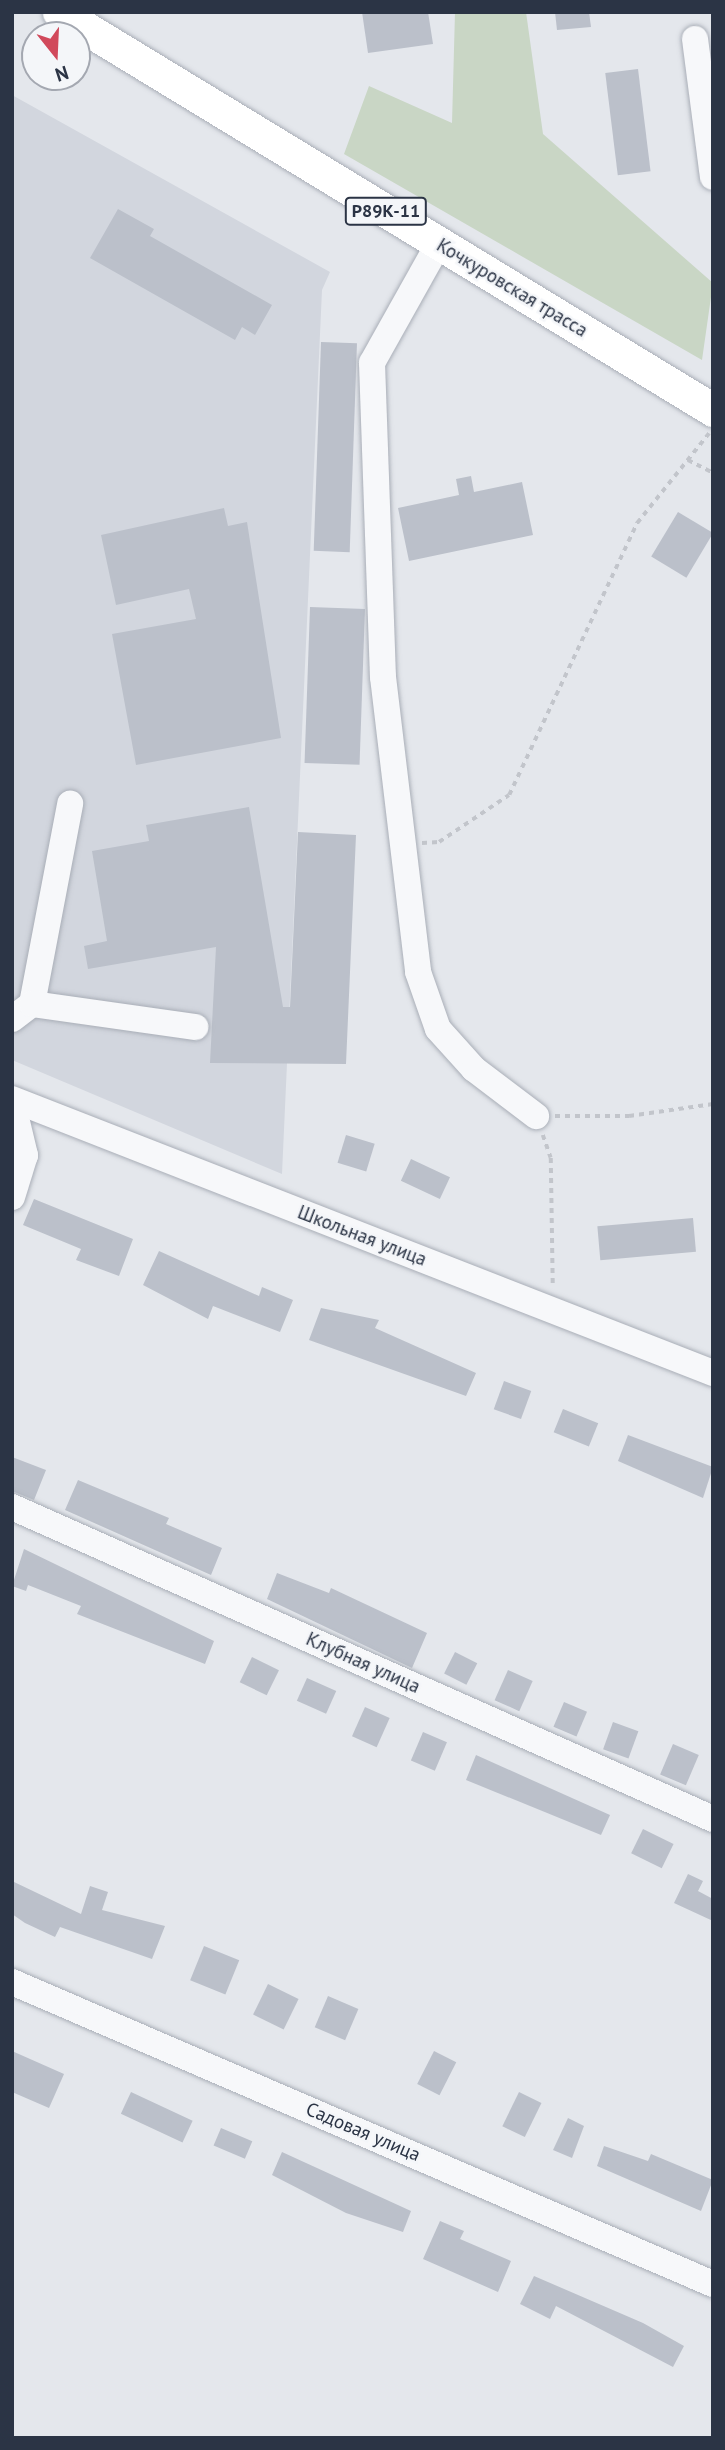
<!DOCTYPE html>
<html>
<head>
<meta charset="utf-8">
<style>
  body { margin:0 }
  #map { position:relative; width:725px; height:2450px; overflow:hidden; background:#e4e7ec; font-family:"PT Sans",sans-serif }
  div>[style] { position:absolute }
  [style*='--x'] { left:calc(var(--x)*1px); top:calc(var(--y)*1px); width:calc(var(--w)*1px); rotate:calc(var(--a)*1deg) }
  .built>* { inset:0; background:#d2d6de }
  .green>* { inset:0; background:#c9d6c5 }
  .building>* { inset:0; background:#bbc0ca; transform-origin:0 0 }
  .path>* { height:3.5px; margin-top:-1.75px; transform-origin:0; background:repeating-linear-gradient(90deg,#c2c5cb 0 5px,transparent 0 10px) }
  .roads { filter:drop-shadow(0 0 2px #a9aeb7) drop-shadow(0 0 2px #a9aeb7) }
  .minor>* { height:26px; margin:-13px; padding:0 13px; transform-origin:13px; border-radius:13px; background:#f7f8fa }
  .major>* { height:33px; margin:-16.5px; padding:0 16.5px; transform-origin:16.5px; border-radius:16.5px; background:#fff }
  span { translate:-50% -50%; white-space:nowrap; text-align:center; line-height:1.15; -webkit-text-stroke:5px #f4f6f9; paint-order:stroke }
  .shield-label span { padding:2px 5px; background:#f4f6f9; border:2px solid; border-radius:5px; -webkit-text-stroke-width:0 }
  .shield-label { font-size:18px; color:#2b3445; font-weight:700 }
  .street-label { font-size:19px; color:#2b3445 }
  .frame { position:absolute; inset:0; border:14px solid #2b3445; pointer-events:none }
  .north { position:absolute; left:21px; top:21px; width:70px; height:70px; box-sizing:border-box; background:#f4f6f9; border:2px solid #a4a8b1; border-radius:50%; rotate:162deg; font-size:19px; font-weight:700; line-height:28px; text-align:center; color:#2b3445 }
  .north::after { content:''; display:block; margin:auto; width:24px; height:32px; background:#d1495b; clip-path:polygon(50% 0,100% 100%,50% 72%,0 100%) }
</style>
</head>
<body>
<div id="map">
  <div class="built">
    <div style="clip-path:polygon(12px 95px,330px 272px,322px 290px,282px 1174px,12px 1060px)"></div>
  </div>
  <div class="green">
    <div style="clip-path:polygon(455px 12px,526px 12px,543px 134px,713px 283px,702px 360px,344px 154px,369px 86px,452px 123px)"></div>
  </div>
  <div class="building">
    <div style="clip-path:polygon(362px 12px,428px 12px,433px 44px,368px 53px)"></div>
    <div style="clip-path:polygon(555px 12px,589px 12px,591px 27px,557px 30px)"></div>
    <div style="left:638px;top:69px;width:103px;height:33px;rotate:83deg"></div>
    <div style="clip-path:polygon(118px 209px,154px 229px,150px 236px,272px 305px,255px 335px,242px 327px,235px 340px,90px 258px)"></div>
    <div style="left:321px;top:342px;width:36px;height:209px;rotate:2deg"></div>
    <div style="clip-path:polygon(471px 476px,474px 492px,522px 482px,533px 535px,409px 561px,398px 508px,459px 495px,456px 479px)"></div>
    <div style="clip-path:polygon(224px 508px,228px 526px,247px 522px,281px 738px,136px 765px,112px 634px,196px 619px,189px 589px,116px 605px,101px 535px)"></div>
    <div style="left:678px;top:512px;width:41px;height:52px;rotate:31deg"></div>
    <div style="left:310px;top:607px;width:55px;height:156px;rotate:2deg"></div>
    <div style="clip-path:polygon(249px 807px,283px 1007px,290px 1007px,298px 832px,356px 835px,346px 1064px,210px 1063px,216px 947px,88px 969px,84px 946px,107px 941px,92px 851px,149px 841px,146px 825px)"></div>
    <div style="left:346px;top:1135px;width:30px;height:29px;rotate:17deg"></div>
    <div style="left:411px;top:1159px;width:43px;height:24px;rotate:25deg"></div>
    <div style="clip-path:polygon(34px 1199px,133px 1239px,119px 1276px,76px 1260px,81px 1249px,23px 1225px)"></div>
    <div style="left:693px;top:1218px;width:34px;height:96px;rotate:85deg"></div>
    <div style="clip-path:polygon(159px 1251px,259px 1296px,262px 1287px,293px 1300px,280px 1332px,213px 1306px,208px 1319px,143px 1285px)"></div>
    <div style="clip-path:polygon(321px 1308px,379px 1320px,375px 1328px,476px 1373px,466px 1396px,309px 1340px)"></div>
    <div style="left:504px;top:1381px;width:29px;height:30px;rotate:20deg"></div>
    <div style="left:563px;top:1409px;width:38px;height:25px;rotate:22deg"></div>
    <div style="clip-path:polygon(628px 1435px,713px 1467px,703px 1498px,618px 1461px)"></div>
    <div style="clip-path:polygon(12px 1457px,46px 1470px,34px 1500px,12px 1491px)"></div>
    <div style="clip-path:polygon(78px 1480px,169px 1518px,166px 1524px,222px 1548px,211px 1575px,65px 1510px)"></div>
    <div style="clip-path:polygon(24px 1549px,214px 1641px,205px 1664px,77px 1614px,81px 1606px,28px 1585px,26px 1591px,12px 1586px)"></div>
    <div style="clip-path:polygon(277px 1573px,329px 1593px,331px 1588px,427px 1633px,412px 1668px,267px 1599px)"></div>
    <div style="left:455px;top:1652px;width:25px;height:24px;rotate:27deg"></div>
    <div style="left:252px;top:1657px;width:30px;height:28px;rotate:26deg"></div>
    <div style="left:508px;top:1670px;width:27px;height:33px;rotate:24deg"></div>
    <div style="left:307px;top:1678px;width:32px;height:25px;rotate:24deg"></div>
    <div style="left:564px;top:1702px;width:25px;height:27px;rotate:23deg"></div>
    <div style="left:365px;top:1707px;width:27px;height:32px;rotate:24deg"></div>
    <div style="left:613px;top:1722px;width:27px;height:29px;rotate:20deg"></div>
    <div style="left:423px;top:1732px;width:26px;height:31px;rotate:23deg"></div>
    <div style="left:673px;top:1744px;width:28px;height:33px;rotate:23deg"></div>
    <div style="clip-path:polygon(476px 1755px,610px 1815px,601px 1835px,466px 1780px)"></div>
    <div style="left:643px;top:1829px;width:34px;height:27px;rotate:26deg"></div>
    <div style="clip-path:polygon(688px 1874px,703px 1881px,698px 1891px,713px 1899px,713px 1921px,674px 1903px)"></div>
    <div style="clip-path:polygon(12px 1881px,81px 1914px,90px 1886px,108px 1892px,102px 1910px,165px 1926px,152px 1959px,60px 1927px,55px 1937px,25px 1923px,12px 1914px)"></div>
    <div style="left:204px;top:1946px;width:38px;height:37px;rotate:22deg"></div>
    <div style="left:268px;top:1984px;width:34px;height:34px;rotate:26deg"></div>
    <div style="left:328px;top:1996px;width:33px;height:34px;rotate:23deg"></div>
    <div style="clip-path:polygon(12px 2051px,64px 2074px,49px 2108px,12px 2092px)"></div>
    <div style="left:434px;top:2051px;width:25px;height:37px;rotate:27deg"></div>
    <div style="left:131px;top:2092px;width:68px;height:24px;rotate:25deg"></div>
    <div style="left:519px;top:2092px;width:25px;height:38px;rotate:26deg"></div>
    <div style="clip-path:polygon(568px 2118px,584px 2126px,572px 2158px,553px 2150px)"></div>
    <div style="left:221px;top:2128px;width:34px;height:19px;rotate:23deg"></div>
    <div style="clip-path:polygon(604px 2146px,648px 2161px,651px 2154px,713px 2180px,701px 2211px,597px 2166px)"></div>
    <div style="clip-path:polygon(282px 2152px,411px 2211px,403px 2232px,346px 2213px,272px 2175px)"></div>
    <div style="clip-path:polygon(440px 2221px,464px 2231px,460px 2239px,511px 2261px,498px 2292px,423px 2259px)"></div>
    <div style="clip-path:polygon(534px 2276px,643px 2323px,684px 2346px,673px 2367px,556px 2306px,550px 2319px,520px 2304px)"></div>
  </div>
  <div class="path">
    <div style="--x:688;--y:460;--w:28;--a:27"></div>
    <div style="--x:422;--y:843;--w:17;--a:-3"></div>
    <div style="--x:439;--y:842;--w:84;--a:-33.9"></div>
    <div style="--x:509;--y:795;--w:301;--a:-64.8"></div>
    <div style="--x:637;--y:523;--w:115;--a:-51.3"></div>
    <div style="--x:555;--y:1116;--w:74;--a:0"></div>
    <div style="--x:629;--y:1116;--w:85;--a:-8.1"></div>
    <div style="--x:543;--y:1135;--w:24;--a:71"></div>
    <div style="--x:551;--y:1158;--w:129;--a:89.1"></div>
  </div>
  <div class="roads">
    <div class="minor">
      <div style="--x:695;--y:39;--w:139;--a:82.6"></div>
      <div style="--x:439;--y:243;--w:137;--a:119.2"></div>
      <div style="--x:372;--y:363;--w:314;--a:88"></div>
      <div style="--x:383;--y:677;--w:297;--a:83.2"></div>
      <div style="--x:418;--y:972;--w:60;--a:70.7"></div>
      <div style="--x:438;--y:1029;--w:54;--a:48"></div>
      <div style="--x:474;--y:1069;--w:78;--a:37.2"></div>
      <div style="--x:32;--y:1004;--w:204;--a:-79.2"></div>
      <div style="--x:12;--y:1019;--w:25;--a:-37"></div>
      <div style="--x:32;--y:1004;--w:165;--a:8"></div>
      <div style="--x:12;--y:1099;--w:753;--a:21.35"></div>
      <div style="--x:12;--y:1101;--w:56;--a:76.5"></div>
      <div style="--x:25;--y:1155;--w:44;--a:107.2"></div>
      <div style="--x:12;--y:1507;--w:767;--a:23.99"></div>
      <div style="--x:12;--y:1982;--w:763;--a:23.31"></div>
    </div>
    <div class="major">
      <div style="--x:59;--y:12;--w:766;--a:31.32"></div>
    </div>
  </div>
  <div class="shield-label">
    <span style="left:386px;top:211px">Р89К-11</span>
  </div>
  <div class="street-label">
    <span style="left:512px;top:288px;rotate:31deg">Кочкуровская трасса</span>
    <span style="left:362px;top:1236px;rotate:21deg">Школьная улица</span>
    <span style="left:363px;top:1663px;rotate:24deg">Клубная улица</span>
    <span style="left:363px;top:2132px;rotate:23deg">Садовая улица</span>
  </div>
  <div class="frame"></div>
  <div class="north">N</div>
</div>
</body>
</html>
